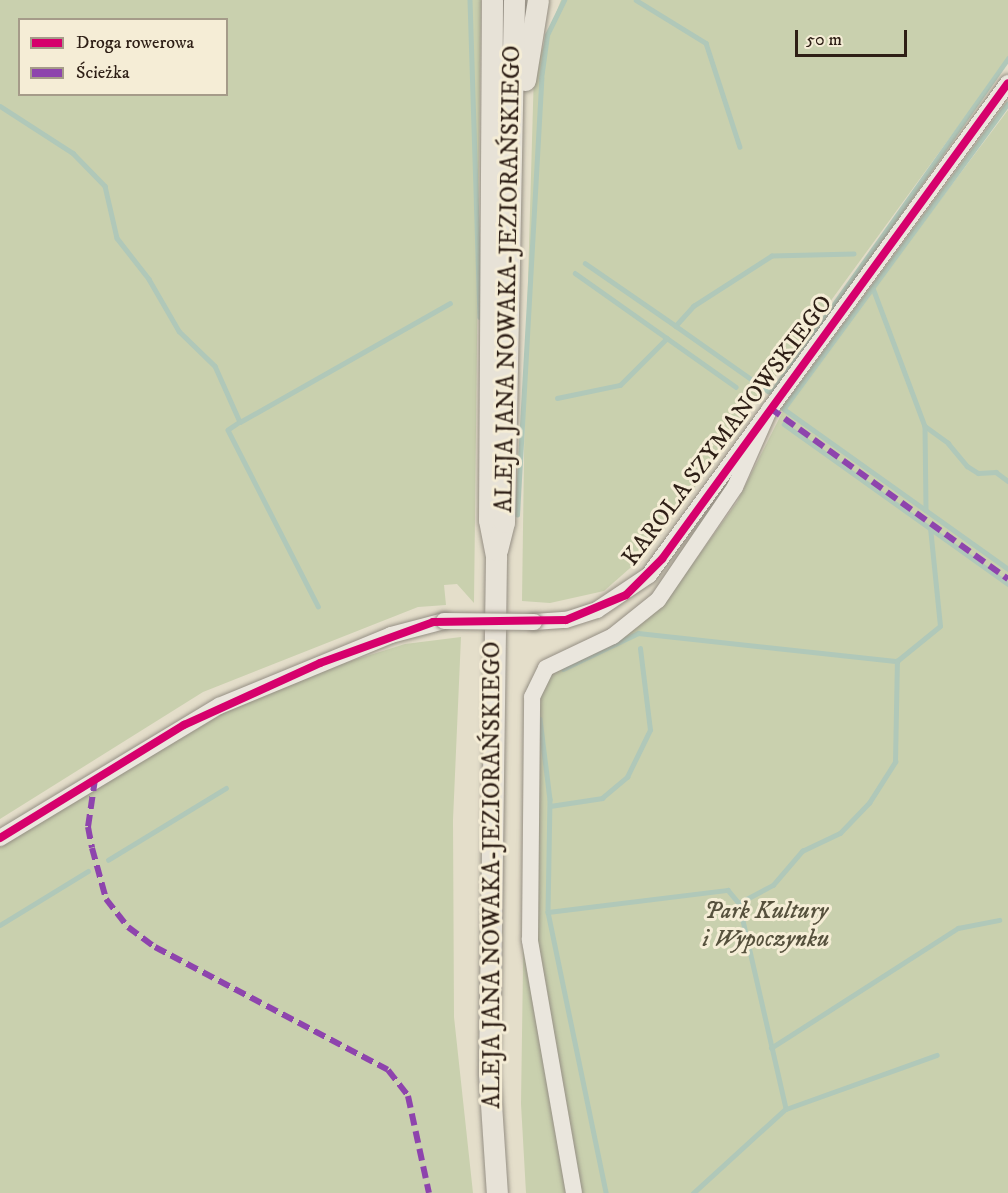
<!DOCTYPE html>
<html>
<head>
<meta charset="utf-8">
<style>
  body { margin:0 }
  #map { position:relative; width:1008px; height:1193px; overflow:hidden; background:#e4deca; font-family:"IM FELL DW Pica",serif }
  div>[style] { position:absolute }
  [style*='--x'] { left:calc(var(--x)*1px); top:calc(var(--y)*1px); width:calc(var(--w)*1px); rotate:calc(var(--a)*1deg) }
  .green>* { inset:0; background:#c9d0ae }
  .stream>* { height:4.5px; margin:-2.25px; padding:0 2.25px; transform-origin:2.25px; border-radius:2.25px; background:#b0c8b9 }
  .roads { filter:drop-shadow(0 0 2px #958f84) drop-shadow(0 0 2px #958f84) }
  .minor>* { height:16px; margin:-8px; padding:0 8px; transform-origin:8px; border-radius:8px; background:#eae6dd }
  .major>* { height:21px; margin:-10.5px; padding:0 10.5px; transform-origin:10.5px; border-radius:10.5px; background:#e7e2d7 }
  .bridges { filter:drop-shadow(0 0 2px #958f84) drop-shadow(0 0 2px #958f84) }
  .minor-bridge>* { height:16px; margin:-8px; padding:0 8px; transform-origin:8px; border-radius:8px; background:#eae6dd }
  .quiet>* { height:6px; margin-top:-3px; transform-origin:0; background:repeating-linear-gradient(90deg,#8e44ad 0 12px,transparent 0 18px) }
  .cycleway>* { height:8px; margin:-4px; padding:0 4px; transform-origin:4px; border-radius:4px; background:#d6006c }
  span { translate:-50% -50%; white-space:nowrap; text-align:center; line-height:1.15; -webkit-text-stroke:6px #f5edd6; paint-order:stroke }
  .street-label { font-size:24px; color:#2e1f16 }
  .park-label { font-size:24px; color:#56513d; font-style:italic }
  .legend { position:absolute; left:18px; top:18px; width:210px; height:78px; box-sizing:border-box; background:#f5edd6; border:2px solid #a59b89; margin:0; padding:8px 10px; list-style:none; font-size:18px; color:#2e1f16 }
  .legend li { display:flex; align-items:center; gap:12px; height:30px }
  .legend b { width:30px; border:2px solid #a59b89 }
  .scale { position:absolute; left:795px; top:30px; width:112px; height:27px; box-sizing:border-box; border:3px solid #2e1f16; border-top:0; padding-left:8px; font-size:18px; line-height:21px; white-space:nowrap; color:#2e1f16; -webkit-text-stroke:4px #f5edd6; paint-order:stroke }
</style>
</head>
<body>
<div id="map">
  <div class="green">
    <div style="clip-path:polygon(evenodd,0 0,481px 0,474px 603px,457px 584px,444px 585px,446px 605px,418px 607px,203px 692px,0 819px,0 0,20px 20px,226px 20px,226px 94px,20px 94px,20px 20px)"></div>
    <div style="clip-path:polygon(561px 0,1008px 0,1008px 58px,646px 554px,604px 591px,550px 603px,522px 601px,525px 385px,534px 71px)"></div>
    <div style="clip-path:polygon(1008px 110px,1008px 1193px,526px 1193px,521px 1104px,527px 686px,623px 638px,661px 608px,737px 502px,786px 405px)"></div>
    <div style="clip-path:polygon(461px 637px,453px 820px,454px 1017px,473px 1193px,0 1193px,0 845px,222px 714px,313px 673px,405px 644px)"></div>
  </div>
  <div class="stream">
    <div style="--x:470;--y:0;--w:317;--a:88.2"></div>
    <div style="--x:636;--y:0;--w:82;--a:31.6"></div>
    <div style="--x:706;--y:43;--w:109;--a:71.9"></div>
    <div style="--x:1008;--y:104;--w:378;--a:126.3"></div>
    <div style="--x:784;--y:409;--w:275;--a:35.5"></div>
    <div style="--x:0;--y:106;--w:87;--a:32.8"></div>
    <div style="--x:73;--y:153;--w:46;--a:45.9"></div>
    <div style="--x:105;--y:186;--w:53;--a:77"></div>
    <div style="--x:117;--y:238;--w:52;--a:52"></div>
    <div style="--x:149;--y:279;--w:60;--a:60"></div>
    <div style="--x:179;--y:331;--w:50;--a:44.2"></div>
    <div style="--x:215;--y:366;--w:61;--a:65.9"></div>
    <div style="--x:240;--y:422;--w:14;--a:146"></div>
    <div style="--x:228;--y:430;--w:198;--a:62.9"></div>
    <div style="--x:854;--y:254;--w:82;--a:178.6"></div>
    <div style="--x:772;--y:256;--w:93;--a:147.3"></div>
    <div style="--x:694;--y:306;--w:27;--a:132"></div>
    <div style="--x:676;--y:326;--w:113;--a:35.2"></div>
    <div style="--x:768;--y:391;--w:6;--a:-18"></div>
    <div style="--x:774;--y:389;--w:405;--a:-54.7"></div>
    <div style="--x:585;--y:263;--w:111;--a:34.7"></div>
    <div style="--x:575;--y:273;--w:197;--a:35.3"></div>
    <div style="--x:873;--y:288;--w:147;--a:69.4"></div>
    <div style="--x:925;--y:426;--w:29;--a:36"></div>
    <div style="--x:948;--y:443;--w:30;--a:50"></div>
    <div style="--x:967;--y:466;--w:13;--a:32"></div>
    <div style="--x:978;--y:473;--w:18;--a:-3"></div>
    <div style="--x:996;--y:472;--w:15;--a:37"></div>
    <div style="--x:557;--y:398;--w:64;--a:-11.7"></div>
    <div style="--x:620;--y:385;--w:66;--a:-45"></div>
    <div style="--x:240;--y:422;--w:241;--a:-29.5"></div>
    <div style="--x:784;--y:424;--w:275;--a:35.5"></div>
    <div style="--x:925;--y:426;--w:84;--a:89.3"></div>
    <div style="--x:517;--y:515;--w:437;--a:-86.8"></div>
    <div style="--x:541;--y:79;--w:44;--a:-82.2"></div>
    <div style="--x:547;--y:35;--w:39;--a:-64"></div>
    <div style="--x:563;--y:669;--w:83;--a:-25.6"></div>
    <div style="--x:638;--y:633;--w:261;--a:6.2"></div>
    <div style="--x:897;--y:661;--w:55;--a:-39.1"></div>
    <div style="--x:940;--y:626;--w:99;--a:-95.8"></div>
    <div style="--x:540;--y:719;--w:81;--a:82.9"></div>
    <div style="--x:550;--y:799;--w:113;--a:91"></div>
    <div style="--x:548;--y:912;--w:287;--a:78.3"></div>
    <div style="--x:550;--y:806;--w:53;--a:-8.7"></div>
    <div style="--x:602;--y:798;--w:33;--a:-40"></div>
    <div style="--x:627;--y:777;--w:52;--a:-63.9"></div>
    <div style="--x:650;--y:730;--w:82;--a:-97"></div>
    <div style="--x:108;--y:860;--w:138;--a:-31.4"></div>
    <div style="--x:739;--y:903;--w:38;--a:-28"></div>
    <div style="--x:773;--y:885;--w:45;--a:-49.5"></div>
    <div style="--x:802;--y:851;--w:42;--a:-25.3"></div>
    <div style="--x:840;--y:833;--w:42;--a:-46"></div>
    <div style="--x:869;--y:803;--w:49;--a:-57.6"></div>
    <div style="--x:895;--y:762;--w:101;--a:-88.9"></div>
    <div style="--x:548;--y:912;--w:181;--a:-7"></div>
    <div style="--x:728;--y:890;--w:17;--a:50"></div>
    <div style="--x:739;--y:903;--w:211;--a:77.1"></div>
    <div style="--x:786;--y:1109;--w:125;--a:137.6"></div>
    <div style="--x:0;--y:925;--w:103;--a:-31.5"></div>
    <div style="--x:771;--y:1048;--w:222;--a:-32.7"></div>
    <div style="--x:958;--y:928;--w:42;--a:-11"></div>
    <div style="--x:786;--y:1109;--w:160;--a:-19.7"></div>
  </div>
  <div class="roads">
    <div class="minor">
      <div style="--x:534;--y:622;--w:32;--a:-4"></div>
      <div style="--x:566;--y:620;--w:33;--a:-18"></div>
      <div style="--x:597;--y:610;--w:63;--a:-33.9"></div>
      <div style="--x:649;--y:575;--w:609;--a:-53.88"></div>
      <div style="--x:0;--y:838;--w:256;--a:-31.1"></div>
      <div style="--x:219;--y:706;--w:186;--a:-22.4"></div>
      <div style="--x:391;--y:635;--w:55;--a:-14.8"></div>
      <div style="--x:574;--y:1193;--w:257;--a:-99.9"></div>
      <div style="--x:530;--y:940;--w:243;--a:-89.5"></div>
      <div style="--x:532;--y:697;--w:32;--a:-64"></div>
      <div style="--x:546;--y:668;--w:74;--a:-25.5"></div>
      <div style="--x:613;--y:636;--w:58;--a:-38.7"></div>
      <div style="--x:658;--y:600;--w:137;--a:-55.7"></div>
      <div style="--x:735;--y:487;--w:86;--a:-66.1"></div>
    </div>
    <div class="major">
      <div style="--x:492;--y:0;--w:520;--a:90.33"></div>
      <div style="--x:489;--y:520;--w:38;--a:79"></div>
      <div style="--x:496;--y:557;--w:517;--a:90.78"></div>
      <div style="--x:489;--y:1074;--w:119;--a:86.2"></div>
      <div style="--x:525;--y:80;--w:81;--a:-80.8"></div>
      <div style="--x:497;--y:550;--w:29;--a:-76"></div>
      <div style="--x:504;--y:522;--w:522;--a:-88.9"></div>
    </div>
  </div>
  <div class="bridges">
    <div class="minor-bridge">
      <div style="--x:444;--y:621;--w:90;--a:0.6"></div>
    </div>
  </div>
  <div class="quiet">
    <div style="--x:770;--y:408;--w:293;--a:35.7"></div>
    <div style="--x:95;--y:779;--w:49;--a:98.3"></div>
    <div style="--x:88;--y:827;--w:21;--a:79"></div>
    <div style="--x:92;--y:848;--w:53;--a:74.6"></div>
    <div style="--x:106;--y:899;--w:36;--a:52"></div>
    <div style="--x:128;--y:927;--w:34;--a:37"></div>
    <div style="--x:155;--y:947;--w:263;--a:27.8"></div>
    <div style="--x:388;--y:1070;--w:33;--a:52"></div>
    <div style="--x:408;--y:1096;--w:99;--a:77.8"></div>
  </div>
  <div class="cycleway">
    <div style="--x:0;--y:838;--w:216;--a:-31.6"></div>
    <div style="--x:184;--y:725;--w:149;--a:-24.5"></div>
    <div style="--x:320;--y:663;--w:120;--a:-19.9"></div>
    <div style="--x:433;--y:622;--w:133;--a:-0.9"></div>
    <div style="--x:566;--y:620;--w:65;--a:-22.6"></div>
    <div style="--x:626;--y:595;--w:51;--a:-45"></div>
    <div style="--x:662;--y:559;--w:588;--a:-53.99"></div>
  </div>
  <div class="street-label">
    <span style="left:509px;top:279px;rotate:-89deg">ALEJA JANA NOWAKA-JEZIORAŃSKIEGO</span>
    <span style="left:728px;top:431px;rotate:-53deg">KAROLA SZYMANOWSKIEGO</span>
    <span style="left:493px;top:875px;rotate:-90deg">ALEJA JANA NOWAKA-JEZIORAŃSKIEGO</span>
  </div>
  <div class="park-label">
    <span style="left:766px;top:926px">Park Kultury<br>i Wypoczynku</span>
  </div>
  <ul class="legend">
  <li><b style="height:8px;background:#d6006c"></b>Droga rowerowa</li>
  <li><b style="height:8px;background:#8e44ad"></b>Ścieżka</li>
  </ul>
  <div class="scale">50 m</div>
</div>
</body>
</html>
